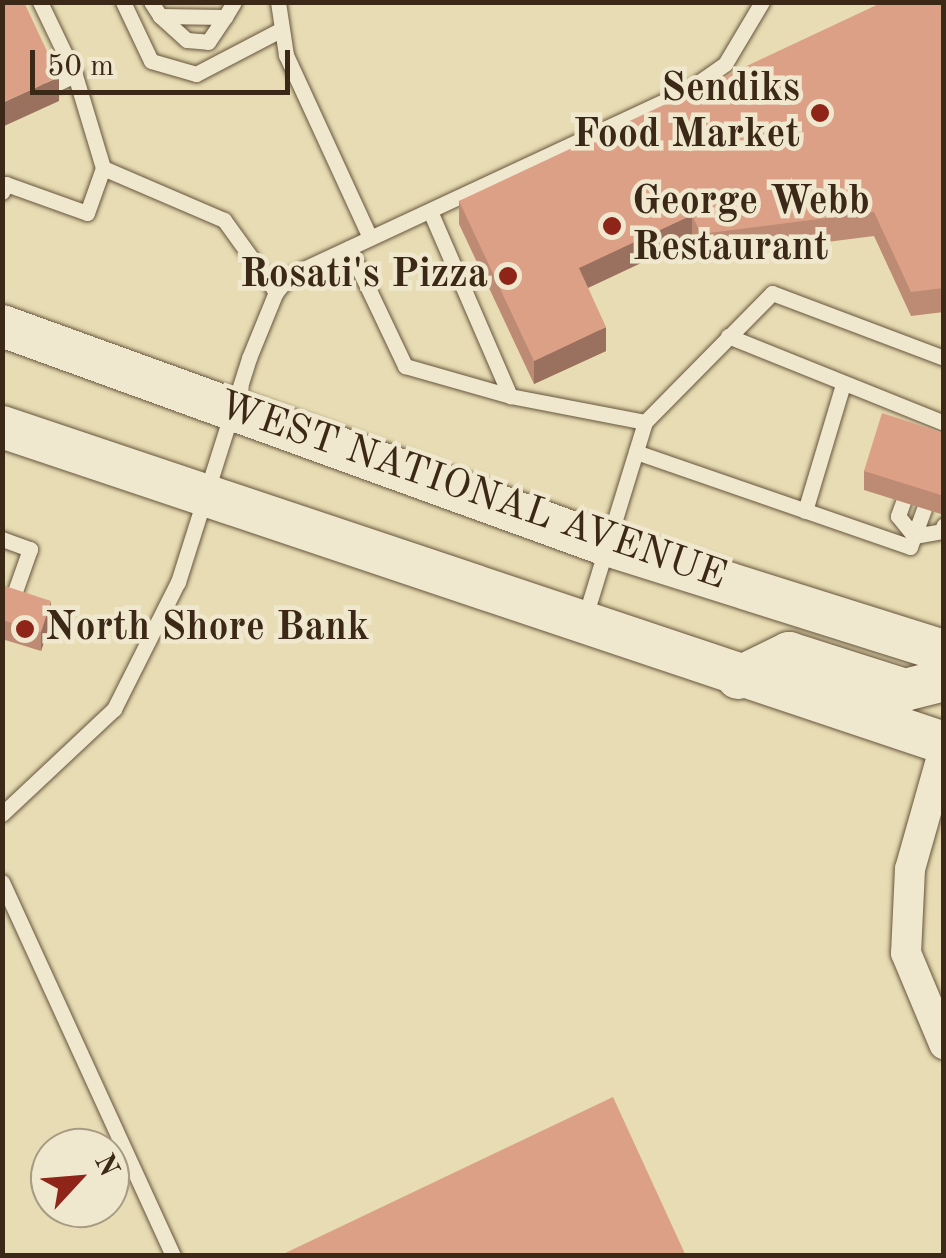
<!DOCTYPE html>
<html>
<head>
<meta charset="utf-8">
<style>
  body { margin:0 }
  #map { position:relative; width:946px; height:1258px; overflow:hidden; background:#e7dcb3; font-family:"Old Standard TT",serif }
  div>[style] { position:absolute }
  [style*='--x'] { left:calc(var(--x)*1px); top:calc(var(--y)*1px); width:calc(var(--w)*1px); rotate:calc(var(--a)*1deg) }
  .roads { filter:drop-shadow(0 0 2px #67553d) drop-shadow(0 0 2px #67553d) }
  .lane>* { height:15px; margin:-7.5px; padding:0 7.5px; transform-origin:7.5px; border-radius:7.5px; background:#efe8ce }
  .street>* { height:30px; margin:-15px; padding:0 15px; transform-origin:15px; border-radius:15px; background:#efe8ce }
  .secondary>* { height:42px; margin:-21px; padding:0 21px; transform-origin:21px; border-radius:21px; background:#efe8ce }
  .wall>* { inset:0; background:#bd8a74 }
  .shaded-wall>* { inset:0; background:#9a705e }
  .building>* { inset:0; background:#dca087 }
  .dots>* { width:28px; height:28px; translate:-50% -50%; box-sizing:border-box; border:5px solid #efe8ce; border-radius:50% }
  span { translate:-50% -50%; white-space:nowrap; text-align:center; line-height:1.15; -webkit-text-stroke:9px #efe8ce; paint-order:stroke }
  .poi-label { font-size:40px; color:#3c2816; font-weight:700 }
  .right { translate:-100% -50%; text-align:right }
  .left { translate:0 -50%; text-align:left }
  .street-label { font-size:40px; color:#3c2816 }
  .frame { position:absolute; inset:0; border:5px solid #3c2816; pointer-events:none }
  .north { position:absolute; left:30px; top:1128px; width:100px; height:100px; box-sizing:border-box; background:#efe8ce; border:2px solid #a79b84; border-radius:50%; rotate:64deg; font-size:28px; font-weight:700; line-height:40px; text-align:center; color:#3c2816 }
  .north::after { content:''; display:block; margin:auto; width:35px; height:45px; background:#8f2418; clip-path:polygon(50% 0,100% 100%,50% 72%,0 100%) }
  .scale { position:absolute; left:30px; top:50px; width:260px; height:45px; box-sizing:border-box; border:5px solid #3c2816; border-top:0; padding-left:12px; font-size:30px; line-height:35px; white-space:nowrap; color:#3c2816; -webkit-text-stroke:8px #efe8ce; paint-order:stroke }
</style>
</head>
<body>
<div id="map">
  <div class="roads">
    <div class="lane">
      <div style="--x:40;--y:2;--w:81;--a:64.4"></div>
      <div style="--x:75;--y:75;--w:26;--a:155"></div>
      <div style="--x:123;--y:2;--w:65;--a:64.6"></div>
      <div style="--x:151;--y:61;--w:47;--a:16.1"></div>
      <div style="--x:196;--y:74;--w:95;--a:-27.6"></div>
      <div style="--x:151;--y:2;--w:17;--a:57"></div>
      <div style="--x:160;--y:16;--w:65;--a:0.9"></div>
      <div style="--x:225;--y:17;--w:17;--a:-59"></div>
      <div style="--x:278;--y:2;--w:54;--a:81.4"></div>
      <div style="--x:286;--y:55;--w:201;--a:65.3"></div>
      <div style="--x:160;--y:16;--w:36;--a:42"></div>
      <div style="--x:187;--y:40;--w:21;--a:5"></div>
      <div style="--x:208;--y:42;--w:30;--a:-56"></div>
      <div style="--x:75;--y:75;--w:97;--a:73.2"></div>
      <div style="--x:2;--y:192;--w:9;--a:-63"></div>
      <div style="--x:6;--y:184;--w:86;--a:19.7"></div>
      <div style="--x:87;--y:213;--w:48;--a:-70.4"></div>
      <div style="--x:103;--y:168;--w:132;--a:23.3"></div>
      <div style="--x:224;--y:220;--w:89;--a:54.2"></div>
      <div style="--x:430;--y:211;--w:202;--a:66.6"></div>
      <div style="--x:510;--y:396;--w:137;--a:10.9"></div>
      <div style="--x:349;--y:248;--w:131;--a:64.6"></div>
      <div style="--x:405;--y:366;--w:109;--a:15.9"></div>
      <div style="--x:728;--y:336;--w:233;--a:21.9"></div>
      <div style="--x:636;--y:452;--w:290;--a:19.1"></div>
      <div style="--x:910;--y:547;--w:40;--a:-69.8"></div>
      <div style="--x:903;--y:502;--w:15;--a:110"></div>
      <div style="--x:898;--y:516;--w:26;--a:51"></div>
      <div style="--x:914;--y:536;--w:27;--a:-10"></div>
      <div style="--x:941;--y:531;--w:7;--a:-63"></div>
      <div style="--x:805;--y:511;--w:133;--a:-73.3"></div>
      <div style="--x:2;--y:539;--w:30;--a:20"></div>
      <div style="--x:30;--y:549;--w:84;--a:109.5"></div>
      <div style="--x:585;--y:617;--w:204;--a:-72.9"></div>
      <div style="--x:645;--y:422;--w:181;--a:-45.4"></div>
      <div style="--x:772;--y:293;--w:184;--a:20.7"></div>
      <div style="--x:2;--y:814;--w:154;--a:-43.2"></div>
      <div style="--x:114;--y:709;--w:142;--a:-63.3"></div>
      <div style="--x:178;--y:582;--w:235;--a:-72.4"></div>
      <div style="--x:249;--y:358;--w:71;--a:-67.8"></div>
      <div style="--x:276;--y:292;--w:23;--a:-49"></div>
      <div style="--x:291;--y:275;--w:438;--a:-25"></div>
      <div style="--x:688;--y:90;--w:45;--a:-35.1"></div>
      <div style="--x:725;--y:64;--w:72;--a:-59.2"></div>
      <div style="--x:2;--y:882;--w:411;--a:65.4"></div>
    </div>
    <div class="street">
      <div style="--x:944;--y:749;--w:125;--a:105.8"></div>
      <div style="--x:910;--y:869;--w:84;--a:92.7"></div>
      <div style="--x:906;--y:953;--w:99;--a:67.3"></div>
    </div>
    <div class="secondary">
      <div style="--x:2;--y:326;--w:640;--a:19.91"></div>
      <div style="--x:604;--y:544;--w:356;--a:17.5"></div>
      <div style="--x:2;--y:427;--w:994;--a:18.54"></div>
      <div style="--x:738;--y:678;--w:57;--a:-26.1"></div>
      <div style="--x:789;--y:653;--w:122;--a:17.7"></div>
      <div style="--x:905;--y:690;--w:40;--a:-14.4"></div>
    </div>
  </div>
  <div class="wall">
    <div style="clip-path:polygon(944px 2px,944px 312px,911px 316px,874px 236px,701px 258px,692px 239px,588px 288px,606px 351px,534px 384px,459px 224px,459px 201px)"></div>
    <div style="clip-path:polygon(944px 433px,944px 515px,864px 490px,864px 471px)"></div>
    <div style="clip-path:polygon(2px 585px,51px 620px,41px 651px,2px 639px)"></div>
  </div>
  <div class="shaded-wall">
    <div style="clip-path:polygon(59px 77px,59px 101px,2px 127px,2px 103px)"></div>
    <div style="clip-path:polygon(692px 215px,692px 239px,579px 292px,579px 268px)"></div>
    <div style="clip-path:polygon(606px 327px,606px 351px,534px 384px,534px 361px)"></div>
    <div style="clip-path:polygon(51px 601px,51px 620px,41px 651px,41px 632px)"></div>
  </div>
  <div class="building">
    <div style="clip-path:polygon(2px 2px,24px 2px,59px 77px,2px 103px)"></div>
    <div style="clip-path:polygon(883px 2px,944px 2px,944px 288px,911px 292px,874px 212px,701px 234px,692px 215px,579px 268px,606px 327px,534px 361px,459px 201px)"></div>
    <div style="clip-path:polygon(882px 413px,944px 433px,944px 496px,864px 471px)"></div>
    <div style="clip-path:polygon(2px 585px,51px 601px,41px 632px,2px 620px)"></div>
    <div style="clip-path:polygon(613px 1097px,686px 1256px,279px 1256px)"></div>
  </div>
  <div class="dots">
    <div style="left:820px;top:113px;background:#8f2418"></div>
    <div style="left:612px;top:226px;background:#8f2418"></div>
    <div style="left:508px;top:276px;background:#8f2418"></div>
    <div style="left:25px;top:629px;background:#8f2418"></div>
  </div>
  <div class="poi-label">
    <span class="right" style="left:800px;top:113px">Sendiks<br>Food Market</span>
    <span class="left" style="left:632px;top:226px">George Webb<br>Restaurant</span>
    <span class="right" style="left:488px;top:276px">Rosati's Pizza</span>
    <span class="left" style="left:45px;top:629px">North Shore Bank</span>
  </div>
  <div class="street-label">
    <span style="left:472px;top:492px;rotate:19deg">WEST NATIONAL AVENUE</span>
  </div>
  <div class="frame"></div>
  <div class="north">N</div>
  <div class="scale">50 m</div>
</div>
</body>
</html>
